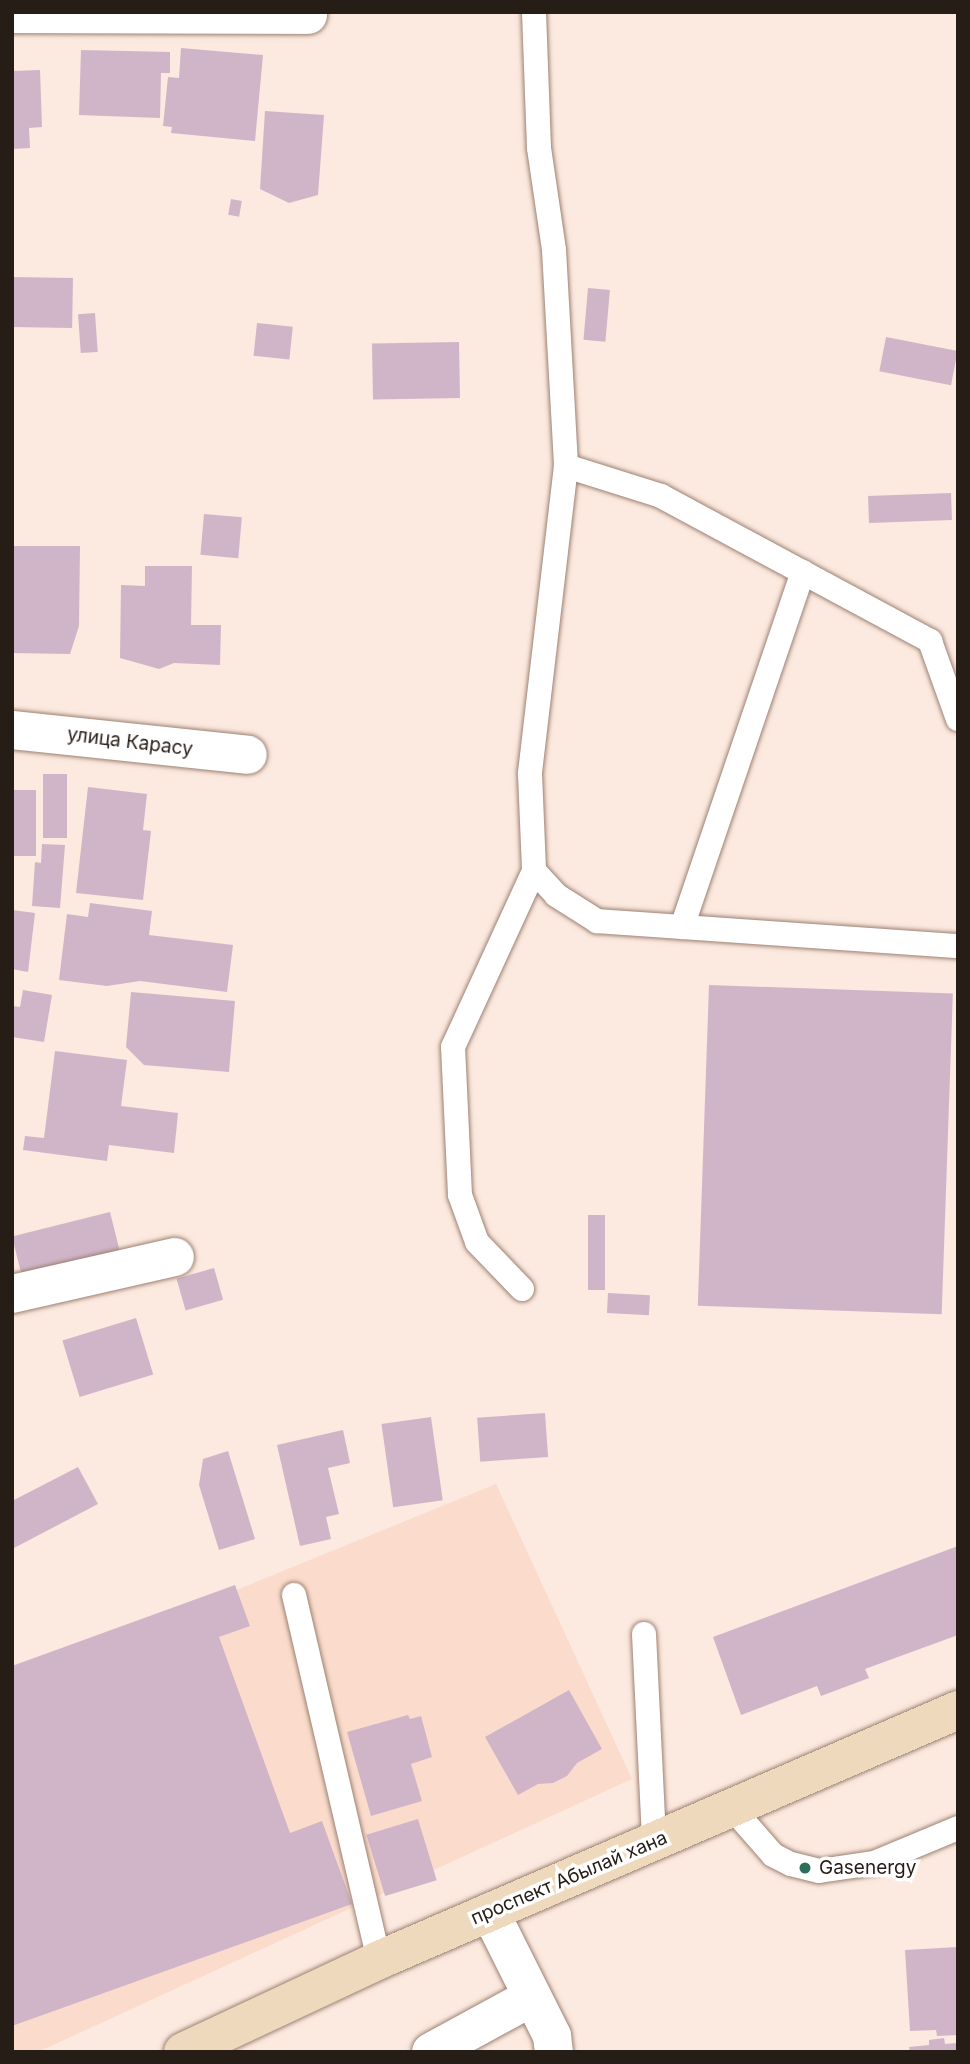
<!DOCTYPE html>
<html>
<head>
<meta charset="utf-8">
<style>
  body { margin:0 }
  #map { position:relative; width:970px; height:2064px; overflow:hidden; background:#fce9df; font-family:Inter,sans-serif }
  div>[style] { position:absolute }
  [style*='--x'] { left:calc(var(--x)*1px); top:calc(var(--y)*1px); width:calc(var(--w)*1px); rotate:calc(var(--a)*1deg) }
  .built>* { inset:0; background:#fbdccc }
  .building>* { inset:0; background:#d0b5c9; transform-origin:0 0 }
  .roads { filter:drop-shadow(0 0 2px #9d8173) drop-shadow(0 0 2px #9d8173) }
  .service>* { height:24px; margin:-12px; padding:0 12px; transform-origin:12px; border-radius:12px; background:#fff }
  .minor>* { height:38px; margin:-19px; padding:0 19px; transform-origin:19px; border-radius:19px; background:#fff }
  .secondary>* { height:38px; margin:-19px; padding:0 19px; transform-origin:19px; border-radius:19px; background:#efd9bc }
  .dots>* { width:19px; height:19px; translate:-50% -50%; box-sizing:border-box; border:4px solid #fff; border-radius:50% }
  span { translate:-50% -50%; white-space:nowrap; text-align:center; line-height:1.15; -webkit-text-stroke:7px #fff; paint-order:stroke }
  .street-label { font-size:19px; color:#271d17 }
  .poi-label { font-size:19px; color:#271d17 }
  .left { translate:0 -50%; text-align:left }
  .frame { position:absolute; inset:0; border:14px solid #271d17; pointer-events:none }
</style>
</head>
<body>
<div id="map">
  <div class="built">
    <div style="clip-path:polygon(496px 1484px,632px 1779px,38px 2052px,12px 2052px,12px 1671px,212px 1600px)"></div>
  </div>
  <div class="building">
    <div style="clip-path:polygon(181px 48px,263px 55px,255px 141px,171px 133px,172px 127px,163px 126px,168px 77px,179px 78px)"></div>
    <div style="clip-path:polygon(81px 50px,170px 52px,170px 73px,161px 73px,160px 118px,79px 115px)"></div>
    <div style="clip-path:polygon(40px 70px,42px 127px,29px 128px,30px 148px,12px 149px,12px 71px)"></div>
    <div style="clip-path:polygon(265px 111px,324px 115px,318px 195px,289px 203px,260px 189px)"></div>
    <div style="left:231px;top:199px;width:11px;height:16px;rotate:10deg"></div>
    <div style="left:12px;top:277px;width:61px;height:50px;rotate:1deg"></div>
    <div style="left:588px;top:288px;width:22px;height:52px;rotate:5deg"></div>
    <div style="left:95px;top:313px;width:39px;height:17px;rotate:86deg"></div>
    <div style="left:257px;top:323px;width:36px;height:33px;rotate:6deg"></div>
    <div style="left:886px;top:337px;width:73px;height:35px;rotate:11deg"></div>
    <div style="left:459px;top:342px;width:56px;height:87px;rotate:89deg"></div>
    <div style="left:951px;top:493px;width:27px;height:83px;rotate:88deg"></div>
    <div style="left:204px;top:514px;width:38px;height:41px;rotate:5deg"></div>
    <div style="clip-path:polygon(12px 546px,80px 546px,79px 626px,70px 654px,12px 653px)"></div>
    <div style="clip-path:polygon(145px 566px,192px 566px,191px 625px,221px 625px,220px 665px,174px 663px,159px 669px,120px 658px,121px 585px,145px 586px)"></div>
    <div style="left:43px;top:774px;width:24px;height:64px"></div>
    <div style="clip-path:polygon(88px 787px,147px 794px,143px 830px,151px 831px,143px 900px,76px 893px)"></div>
    <div style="left:12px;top:790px;width:24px;height:66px"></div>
    <div style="clip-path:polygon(42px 844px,65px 845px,60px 908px,32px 906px,35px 862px,41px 863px)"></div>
    <div style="clip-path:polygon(90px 903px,152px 911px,149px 935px,233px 945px,227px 992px,140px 981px,107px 986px,59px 980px,67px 914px,88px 917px)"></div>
    <div style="clip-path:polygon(12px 910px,35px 913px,28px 972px,12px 969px)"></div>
    <div style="left:709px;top:985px;width:244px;height:321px;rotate:2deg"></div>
    <div style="clip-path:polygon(23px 990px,52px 995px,44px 1042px,12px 1037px,12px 1006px,20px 1007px)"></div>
    <div style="clip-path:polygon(131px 992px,235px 1001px,229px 1072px,144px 1065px,126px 1047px)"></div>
    <div style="clip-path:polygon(55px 1051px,127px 1060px,121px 1106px,178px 1113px,174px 1153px,109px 1145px,107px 1161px,23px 1150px,25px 1136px,44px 1138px)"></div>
    <div style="left:110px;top:1212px;width:44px;height:101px;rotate:76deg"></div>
    <div style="left:588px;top:1215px;width:17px;height:75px"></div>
    <div style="left:214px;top:1268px;width:33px;height:39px;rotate:74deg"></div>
    <div style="left:608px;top:1293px;width:42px;height:20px;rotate:3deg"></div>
    <div style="left:136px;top:1318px;width:59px;height:77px;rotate:73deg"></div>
    <div style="left:545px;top:1413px;width:44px;height:68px;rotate:86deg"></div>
    <div style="left:431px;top:1417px;width:84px;height:50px;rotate:82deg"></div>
    <div style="clip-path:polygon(343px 1430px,350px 1463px,328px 1468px,339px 1514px,326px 1517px,331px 1539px,300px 1546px,277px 1445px)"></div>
    <div style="clip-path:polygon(228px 1451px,255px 1539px,219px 1550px,199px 1485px,203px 1459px)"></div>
    <div style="clip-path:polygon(78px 1467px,98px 1504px,12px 1549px,12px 1501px)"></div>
    <div style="clip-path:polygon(958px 1546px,958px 1635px,865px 1669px,869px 1678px,821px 1696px,817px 1686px,741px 1715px,713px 1637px)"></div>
    <div style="clip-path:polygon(235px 1585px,250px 1626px,219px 1637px,290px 1833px,322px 1821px,352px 1904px,12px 2026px,12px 1666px)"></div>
    <div style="clip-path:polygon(569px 1690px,602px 1749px,577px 1763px,567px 1776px,553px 1783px,538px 1784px,518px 1795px,485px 1737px)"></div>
    <div style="clip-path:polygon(408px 1715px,410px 1719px,421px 1716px,432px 1757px,411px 1764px,422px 1801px,371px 1816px,347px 1732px)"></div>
    <div style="left:418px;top:1819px;width:64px;height:54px;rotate:73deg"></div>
    <div style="clip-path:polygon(958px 1947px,958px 2035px,937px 2036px,936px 2030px,910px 2031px,905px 1950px)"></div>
    <div style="clip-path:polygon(944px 2038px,945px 2044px,958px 2043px,958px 2052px,910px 2052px,909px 2047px,929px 2045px,929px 2040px)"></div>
  </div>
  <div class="roads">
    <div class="service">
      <div style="--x:534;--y:12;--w:136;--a:87.9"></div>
      <div style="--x:539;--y:148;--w:103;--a:81.6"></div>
      <div style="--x:554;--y:250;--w:216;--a:86.8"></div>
      <div style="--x:566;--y:466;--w:100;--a:17.5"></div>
      <div style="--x:661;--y:496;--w:306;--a:28.3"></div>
      <div style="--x:930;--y:641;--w:83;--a:70.3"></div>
      <div style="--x:566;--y:466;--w:310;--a:96.7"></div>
      <div style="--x:530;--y:774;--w:97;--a:87.6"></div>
      <div style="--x:534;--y:871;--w:33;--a:47"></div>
      <div style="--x:556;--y:895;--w:49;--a:32.4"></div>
      <div style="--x:597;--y:921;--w:362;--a:4"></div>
      <div style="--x:682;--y:927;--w:375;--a:-71.2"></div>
      <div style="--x:522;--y:1289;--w:65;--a:-133.8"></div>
      <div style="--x:477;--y:1242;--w:50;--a:-109.9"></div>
      <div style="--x:460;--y:1195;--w:148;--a:-92.7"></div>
      <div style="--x:453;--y:1047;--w:194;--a:-65.3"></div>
      <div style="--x:294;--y:1595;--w:375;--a:76.9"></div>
      <div style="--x:644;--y:1634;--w:208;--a:87.2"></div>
      <div style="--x:732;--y:1808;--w:62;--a:48.9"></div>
      <div style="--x:773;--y:1855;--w:20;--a:27"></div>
      <div style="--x:791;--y:1864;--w:29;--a:14"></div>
      <div style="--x:819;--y:1871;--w:56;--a:-8.3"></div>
      <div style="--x:874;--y:1863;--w:91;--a:-22.6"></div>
    </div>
    <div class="minor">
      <div style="--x:12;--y:14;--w:296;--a:0.2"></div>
      <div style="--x:12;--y:730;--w:237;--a:6"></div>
      <div style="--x:12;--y:1294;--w:167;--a:-12.8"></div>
      <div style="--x:490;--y:1912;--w:139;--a:63.4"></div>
      <div style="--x:552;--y:2036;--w:16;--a:83"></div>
      <div style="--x:431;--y:2052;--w:115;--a:-28.6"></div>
    </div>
    <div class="secondary">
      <div style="--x:183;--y:2052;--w:217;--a:-25.1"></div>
      <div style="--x:379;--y:1960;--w:631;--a:-23.35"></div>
    </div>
  </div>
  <div class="dots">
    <div style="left:805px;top:1868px;background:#2f6e5b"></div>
  </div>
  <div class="street-label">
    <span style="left:130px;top:742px;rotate:7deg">улица Карасу</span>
    <span style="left:569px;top:1878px;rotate:-23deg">проспект Абылай хана</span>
  </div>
  <div class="poi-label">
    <span class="left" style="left:819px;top:1868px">Gasenergy</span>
  </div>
  <div class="frame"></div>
</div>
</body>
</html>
